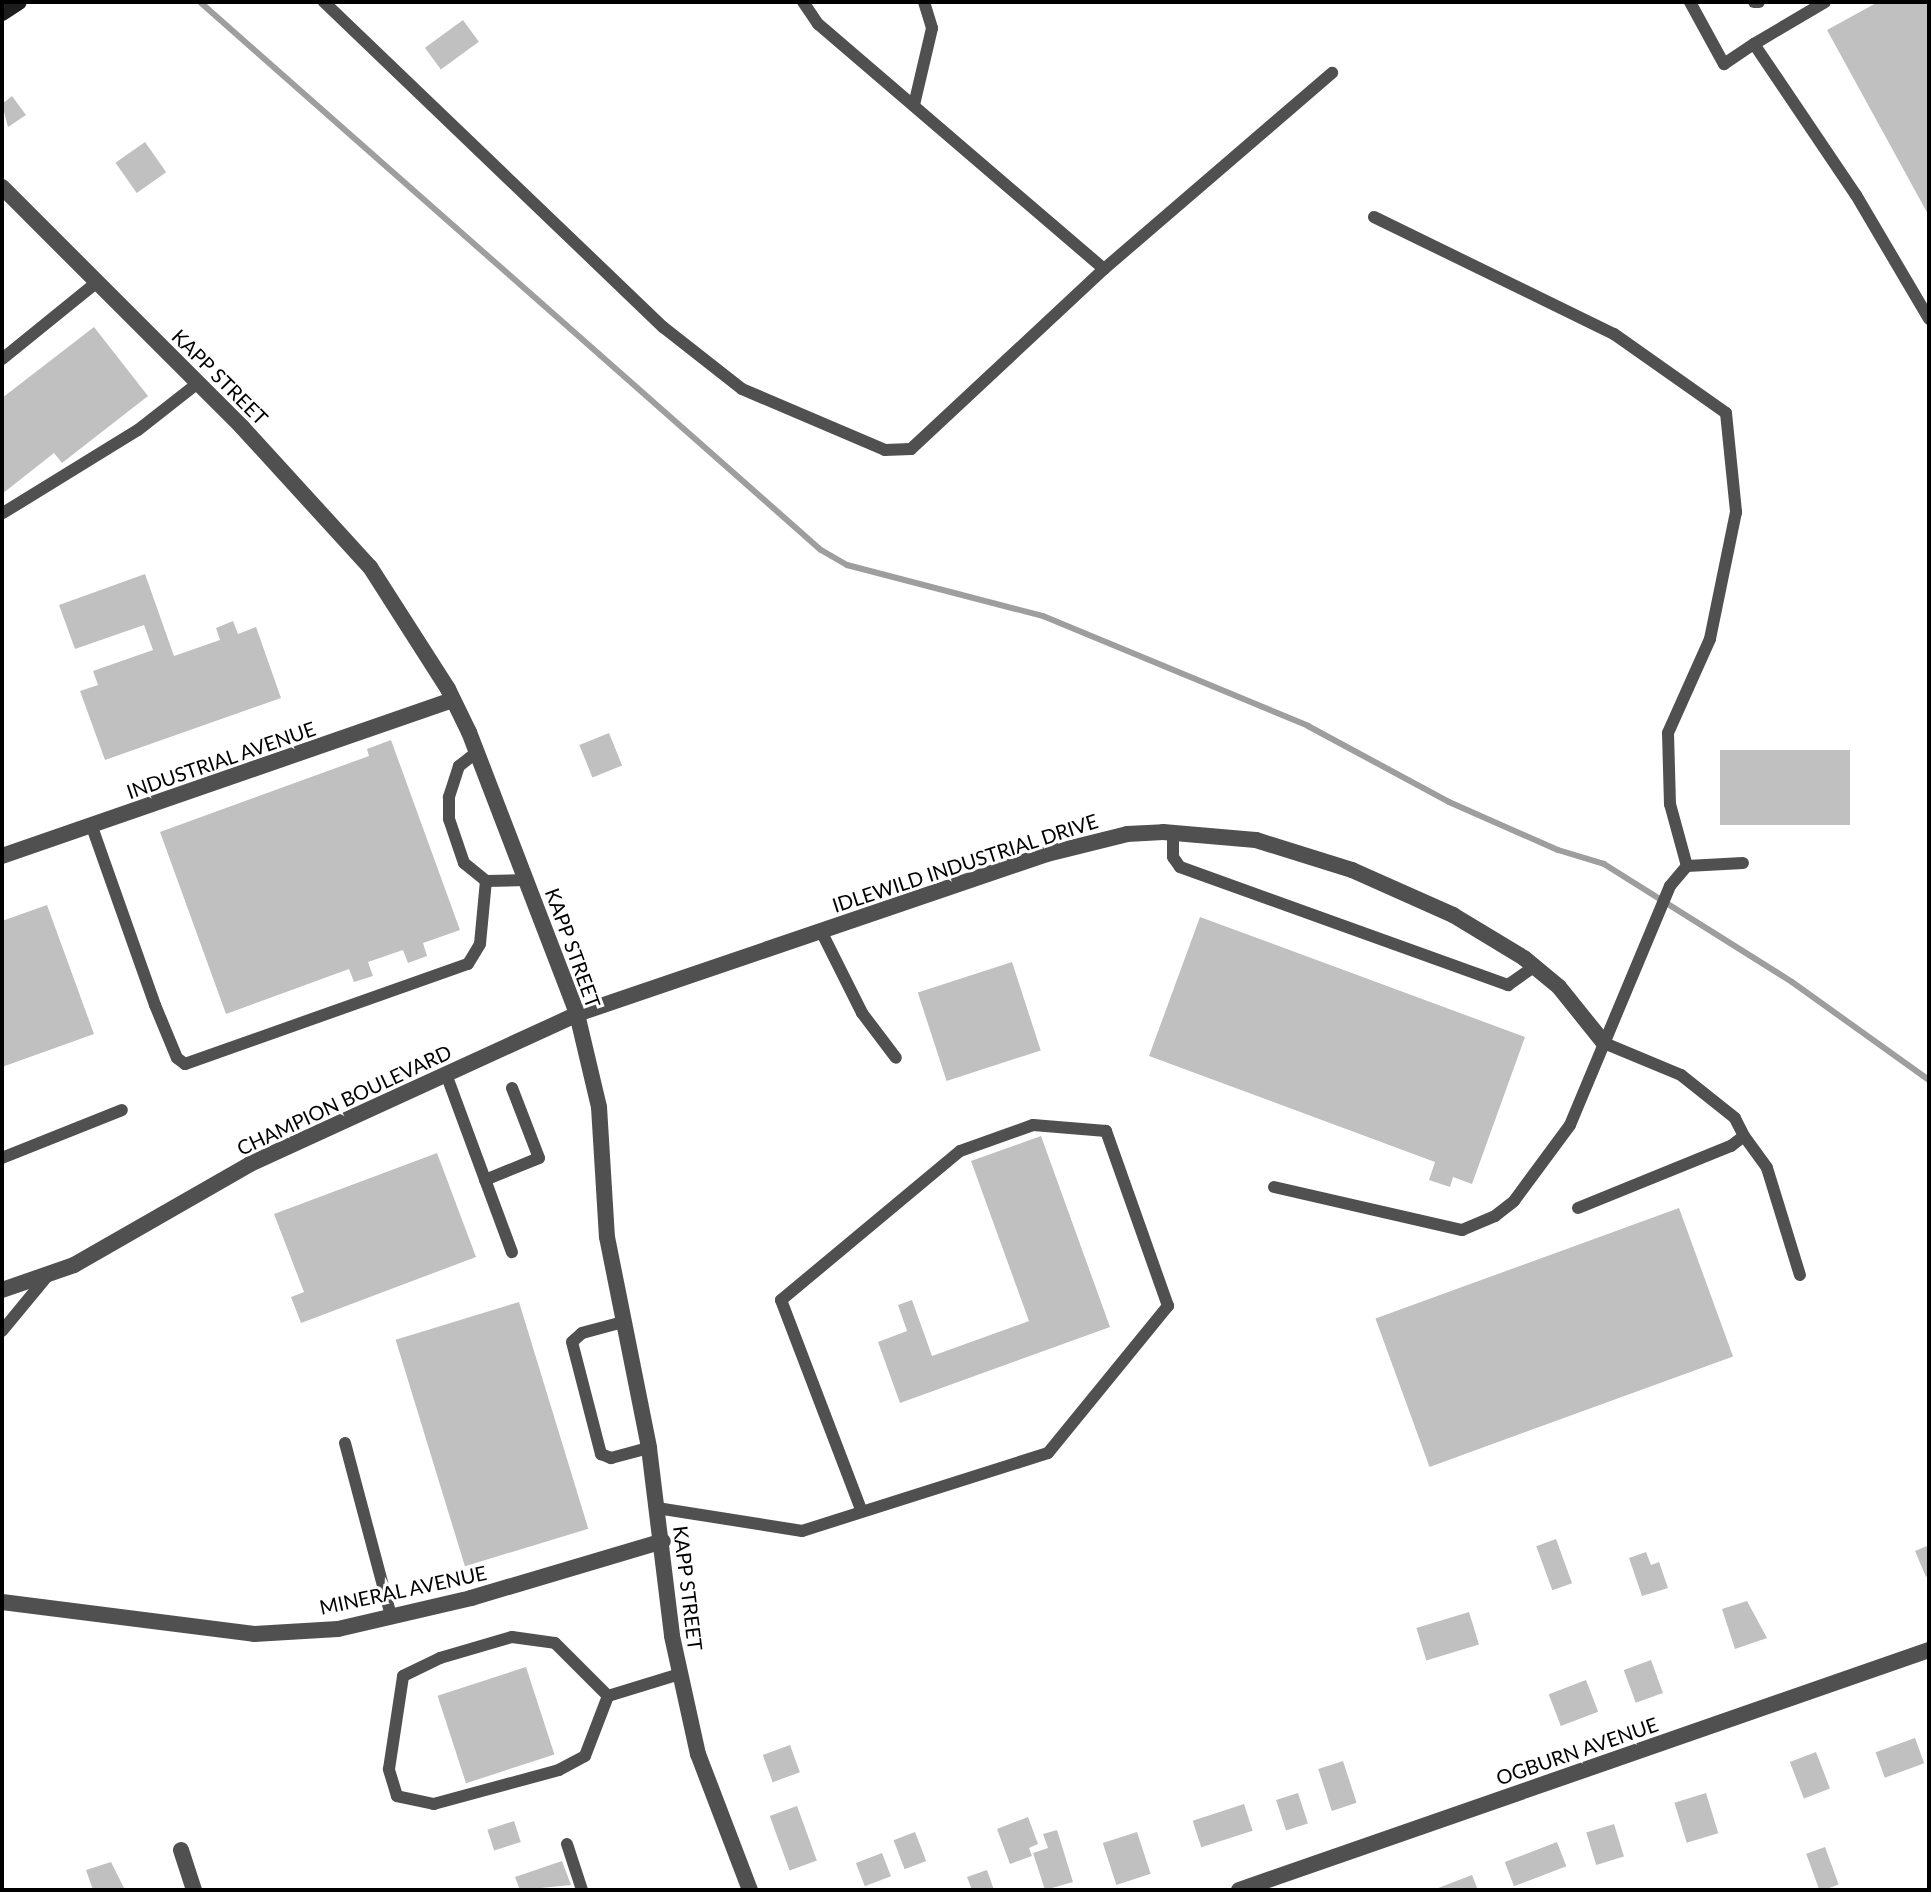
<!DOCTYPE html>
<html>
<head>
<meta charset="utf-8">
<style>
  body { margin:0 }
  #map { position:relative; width:1931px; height:1892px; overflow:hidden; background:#fff; font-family:Lato,sans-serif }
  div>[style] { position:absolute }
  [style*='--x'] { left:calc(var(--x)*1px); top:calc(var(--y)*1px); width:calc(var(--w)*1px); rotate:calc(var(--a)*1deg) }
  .stream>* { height:6px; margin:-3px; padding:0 3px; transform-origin:3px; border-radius:3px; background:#9e9e9e }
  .building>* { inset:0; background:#c0c0c0; transform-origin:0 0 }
  .service>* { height:12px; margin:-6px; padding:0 6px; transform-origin:6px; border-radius:6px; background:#505050 }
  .minor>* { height:16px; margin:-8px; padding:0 8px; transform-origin:8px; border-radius:8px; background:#505050 }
  .tertiary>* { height:16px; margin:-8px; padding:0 8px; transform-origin:8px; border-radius:8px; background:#505050 }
  .secondary>* { height:16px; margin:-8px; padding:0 8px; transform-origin:8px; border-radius:8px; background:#1d1d1d }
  span { translate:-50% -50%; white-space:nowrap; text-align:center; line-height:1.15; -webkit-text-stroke:6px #fff; paint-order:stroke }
  .street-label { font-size:20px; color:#000 }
  .frame { position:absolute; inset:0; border:4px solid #000; pointer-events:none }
</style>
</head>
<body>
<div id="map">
  <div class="stream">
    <div style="--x:200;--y:2;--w:828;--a:41.43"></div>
    <div style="--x:821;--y:550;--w:30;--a:30"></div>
    <div style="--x:847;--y:565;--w:203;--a:14.6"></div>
    <div style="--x:1043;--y:616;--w:287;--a:22.5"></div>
    <div style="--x:1308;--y:726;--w:160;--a:28.3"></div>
    <div style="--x:1449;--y:802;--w:119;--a:23.8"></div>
    <div style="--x:1558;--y:850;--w:48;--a:16.9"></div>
    <div style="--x:1604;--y:864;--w:222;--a:32.1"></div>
    <div style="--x:1792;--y:982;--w:168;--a:35.6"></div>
  </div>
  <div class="building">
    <div style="clip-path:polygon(1878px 2px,1929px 2px,1929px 216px,1827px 30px)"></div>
    <div style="left:463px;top:20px;width:27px;height:47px;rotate:54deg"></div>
    <div style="clip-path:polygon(12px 96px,26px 115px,8px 127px,2px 104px)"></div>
    <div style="left:145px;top:142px;width:37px;height:36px;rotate:55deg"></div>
    <div style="clip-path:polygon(94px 327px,148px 396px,62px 463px,54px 453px,2px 494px,2px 398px)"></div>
    <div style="clip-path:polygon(145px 574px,174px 656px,220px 640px,216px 628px,233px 621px,238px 634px,256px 627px,281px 698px,105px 760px,80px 691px,98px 685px,93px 671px,153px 650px,144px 625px,75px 649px,59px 605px)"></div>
    <div style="left:609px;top:733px;width:35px;height:32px;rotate:68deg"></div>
    <div style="clip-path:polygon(391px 740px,460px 930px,423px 943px,427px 956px,408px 963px,403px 950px,368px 962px,373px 976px,354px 982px,349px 969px,226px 1014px,160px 832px,369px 756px,367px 749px)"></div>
    <div style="left:1720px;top:750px;width:130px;height:75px"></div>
    <div style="clip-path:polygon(47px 905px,94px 1034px,2px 1067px,2px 921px)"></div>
    <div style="clip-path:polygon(1200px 917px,1525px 1037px,1472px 1184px,1453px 1177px,1450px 1187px,1429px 1180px,1435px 1162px,1149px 1056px)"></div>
    <div style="left:1012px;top:962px;width:93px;height:99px;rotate:72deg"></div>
    <div style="clip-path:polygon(1041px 1136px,1110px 1327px,900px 1403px,878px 1342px,907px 1331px,898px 1305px,912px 1300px,932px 1356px,1029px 1321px,971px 1161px)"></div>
    <div style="clip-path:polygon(437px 1153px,476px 1257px,301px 1323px,291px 1297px,304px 1292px,274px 1214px)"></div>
    <div style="left:1679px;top:1208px;width:158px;height:323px;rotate:70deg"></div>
    <div style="left:519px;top:1302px;width:237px;height:129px;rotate:73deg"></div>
    <div style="left:1556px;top:1539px;width:47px;height:21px;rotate:70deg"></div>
    <div style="clip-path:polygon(1929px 1545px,1929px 1575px,1926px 1577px,1915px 1551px)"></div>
    <div style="clip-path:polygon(1646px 1552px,1651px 1565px,1659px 1562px,1668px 1588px,1642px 1596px,1629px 1558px)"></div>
    <div style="clip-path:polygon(1747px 1601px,1767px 1638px,1735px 1649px,1722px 1609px)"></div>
    <div style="left:1469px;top:1612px;width:34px;height:55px;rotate:73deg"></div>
    <div style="left:1651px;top:1660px;width:35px;height:29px;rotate:70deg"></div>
    <div style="left:526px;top:1667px;width:92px;height:93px;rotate:72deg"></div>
    <div style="left:1586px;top:1680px;width:34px;height:40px;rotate:69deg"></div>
    <div style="left:1915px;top:1738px;width:27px;height:42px;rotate:70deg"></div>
    <div style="left:790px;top:1745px;width:29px;height:29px;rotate:70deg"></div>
    <div style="left:1816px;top:1752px;width:39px;height:28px;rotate:69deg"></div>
    <div style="left:1343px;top:1761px;width:44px;height:26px;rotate:72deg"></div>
    <div style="left:1298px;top:1793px;width:32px;height:23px;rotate:72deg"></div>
    <div style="left:1706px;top:1793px;width:42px;height:33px;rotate:73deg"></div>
    <div style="left:1244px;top:1804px;width:28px;height:54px;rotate:72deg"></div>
    <div style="left:797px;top:1806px;width:58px;height:29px;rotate:70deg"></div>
    <div style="clip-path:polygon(1028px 1817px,1038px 1844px,1029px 1848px,1032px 1856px,1010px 1864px,997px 1829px)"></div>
    <div style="left:514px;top:1821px;width:22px;height:28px;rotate:72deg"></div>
    <div style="left:1614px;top:1824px;width:34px;height:29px;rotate:73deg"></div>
    <div style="clip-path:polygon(1057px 1830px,1073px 1882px,1045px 1890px,1033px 1853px,1048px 1848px,1043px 1834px)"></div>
    <div style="left:915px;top:1832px;width:31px;height:23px;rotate:69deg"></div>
    <div style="left:1137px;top:1832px;width:44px;height:36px;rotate:72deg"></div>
    <div style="left:1557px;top:1842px;width:26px;height:56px;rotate:69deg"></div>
    <div style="left:1825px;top:1847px;width:40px;height:20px;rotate:70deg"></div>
    <div style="left:882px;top:1853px;width:25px;height:28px;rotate:69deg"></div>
    <div style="clip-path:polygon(562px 1861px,571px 1885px,520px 1890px,515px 1877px)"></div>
    <div style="clip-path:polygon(111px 1862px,125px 1890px,93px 1890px,86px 1870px)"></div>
    <div style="clip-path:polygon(987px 1870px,994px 1890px,972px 1890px,967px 1877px)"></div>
    <div style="clip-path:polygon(1472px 1875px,1478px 1890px,1433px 1890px)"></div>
  </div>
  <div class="service">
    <div style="--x:324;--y:2;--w:470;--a:43.8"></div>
    <div style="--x:663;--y:327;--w:100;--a:38.1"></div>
    <div style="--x:742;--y:389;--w:155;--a:23.1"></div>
    <div style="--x:885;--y:450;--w:26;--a:-2"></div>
    <div style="--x:911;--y:449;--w:264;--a:-43"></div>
    <div style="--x:1104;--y:269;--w:377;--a:-139.4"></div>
    <div style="--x:818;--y:24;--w:27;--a:-124"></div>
    <div style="--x:1690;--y:2;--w:71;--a:61.3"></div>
    <div style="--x:1724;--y:64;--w:36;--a:-34"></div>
    <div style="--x:1754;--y:2;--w:5;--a:0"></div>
    <div style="--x:1825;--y:2;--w:82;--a:149.4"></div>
    <div style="--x:1754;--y:44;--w:182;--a:56"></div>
    <div style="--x:1856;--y:195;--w:144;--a:59.5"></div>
    <div style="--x:914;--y:105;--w:79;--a:-76.8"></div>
    <div style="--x:932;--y:28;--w:27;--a:-107"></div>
    <div style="--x:1374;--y:217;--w:267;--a:26"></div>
    <div style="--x:1614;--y:334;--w:137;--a:35.2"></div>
    <div style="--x:1726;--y:413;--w:100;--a:84.2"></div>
    <div style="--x:1736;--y:512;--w:130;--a:101.6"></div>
    <div style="--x:1710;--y:639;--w:103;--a:114.1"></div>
    <div style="--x:1668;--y:733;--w:71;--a:88.4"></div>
    <div style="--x:1670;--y:804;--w:64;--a:74.7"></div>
    <div style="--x:1104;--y:269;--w:301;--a:-40.7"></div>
    <div style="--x:2;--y:359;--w:122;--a:-39"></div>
    <div style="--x:3;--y:513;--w:158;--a:-31.6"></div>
    <div style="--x:138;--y:430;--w:76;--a:-38.1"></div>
    <div style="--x:477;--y:752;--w:23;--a:142"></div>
    <div style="--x:459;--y:766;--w:33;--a:108"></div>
    <div style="--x:449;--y:797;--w:22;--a:90"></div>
    <div style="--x:449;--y:819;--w:46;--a:71.2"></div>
    <div style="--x:464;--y:863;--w:28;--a:39"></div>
    <div style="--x:486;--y:881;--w:40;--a:-1.4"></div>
    <div style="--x:92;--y:827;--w:189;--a:70.5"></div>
    <div style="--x:155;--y:1005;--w:57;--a:67.5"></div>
    <div style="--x:177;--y:1058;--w:10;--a:37"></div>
    <div style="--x:185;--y:1064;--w:300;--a:-19.5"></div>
    <div style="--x:468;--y:964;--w:23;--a:-59"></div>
    <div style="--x:480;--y:944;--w:63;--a:-84.6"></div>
    <div style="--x:1173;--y:832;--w:25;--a:90"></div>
    <div style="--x:1173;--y:857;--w:12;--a:55"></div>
    <div style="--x:1180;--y:867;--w:349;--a:19.8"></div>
    <div style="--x:1508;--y:985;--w:33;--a:-35"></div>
    <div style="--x:821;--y:931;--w:92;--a:63.4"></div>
    <div style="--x:862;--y:1013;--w:56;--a:52.9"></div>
    <div style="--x:446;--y:1074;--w:190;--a:69.7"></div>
    <div style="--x:1744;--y:1136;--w:39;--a:54"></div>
    <div style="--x:1767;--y:1168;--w:112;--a:72.9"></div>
    <div style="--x:2;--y:1158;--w:129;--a:-21.8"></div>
    <div style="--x:485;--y:1180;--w:58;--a:-22.2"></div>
    <div style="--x:539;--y:1158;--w:75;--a:-111.1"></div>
    <div style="--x:1274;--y:1187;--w:193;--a:12.9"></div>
    <div style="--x:1462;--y:1230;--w:36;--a:-23"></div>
    <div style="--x:1495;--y:1216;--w:24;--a:-38"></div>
    <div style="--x:1514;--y:1201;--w:94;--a:-53.6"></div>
    <div style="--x:1570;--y:1125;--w:259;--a:-67.3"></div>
    <div style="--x:1670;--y:886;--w:26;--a:-50"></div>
    <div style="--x:1687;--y:866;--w:56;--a:-3.1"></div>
    <div style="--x:1578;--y:1208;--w:165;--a:-22.1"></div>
    <div style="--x:1731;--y:1146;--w:16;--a:-38"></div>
    <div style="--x:1744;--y:1136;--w:20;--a:-117"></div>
    <div style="--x:1735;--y:1118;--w:69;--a:-141.5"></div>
    <div style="--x:1681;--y:1075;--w:83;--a:-157.4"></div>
    <div style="--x:623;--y:1322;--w:42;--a:165"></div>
    <div style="--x:582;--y:1333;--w:13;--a:138"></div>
    <div style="--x:572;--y:1342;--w:116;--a:75.5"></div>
    <div style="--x:601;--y:1454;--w:11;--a:22"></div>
    <div style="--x:611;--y:1458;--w:39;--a:-15"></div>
    <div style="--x:2;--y:1331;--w:74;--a:-50.5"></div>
    <div style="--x:345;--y:1443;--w:179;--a:75.1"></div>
    <div style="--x:657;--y:1508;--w:147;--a:9"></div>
    <div style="--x:802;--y:1531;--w:258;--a:-17.6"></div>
    <div style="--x:1048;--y:1453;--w:190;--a:-50.8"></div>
    <div style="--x:1168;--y:1306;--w:186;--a:-109.5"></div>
    <div style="--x:1106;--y:1131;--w:73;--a:-175.3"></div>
    <div style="--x:1033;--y:1125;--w:77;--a:160.4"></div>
    <div style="--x:960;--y:1151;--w:233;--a:140.2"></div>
    <div style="--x:781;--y:1300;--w:225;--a:69.1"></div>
    <div style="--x:608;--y:1696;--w:64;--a:111"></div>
    <div style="--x:585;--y:1756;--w:30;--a:152"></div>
    <div style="--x:559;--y:1770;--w:130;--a:164.8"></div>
    <div style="--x:434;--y:1804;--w:38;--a:-168"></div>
    <div style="--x:397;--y:1796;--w:28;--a:-107"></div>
    <div style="--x:389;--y:1769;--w:94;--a:-81.4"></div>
    <div style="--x:403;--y:1676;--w:41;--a:-25.9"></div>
    <div style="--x:440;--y:1658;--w:75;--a:-16.3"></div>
    <div style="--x:512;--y:1637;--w:43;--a:7.9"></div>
    <div style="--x:555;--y:1643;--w:75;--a:45"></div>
    <div style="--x:608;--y:1696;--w:75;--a:-17"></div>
    <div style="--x:567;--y:1844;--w:48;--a:71.9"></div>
  </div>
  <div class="minor">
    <div style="--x:2;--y:187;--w:339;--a:45"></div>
    <div style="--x:242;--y:427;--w:190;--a:47.6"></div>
    <div style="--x:370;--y:567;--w:145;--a:57.4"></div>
    <div style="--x:448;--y:689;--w:48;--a:64"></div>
    <div style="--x:469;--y:732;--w:302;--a:69"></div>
    <div style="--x:577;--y:1014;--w:96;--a:76.7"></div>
    <div style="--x:599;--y:1107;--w:130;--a:86.5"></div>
    <div style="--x:607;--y:1237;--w:215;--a:78.7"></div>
    <div style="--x:649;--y:1448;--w:189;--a:83"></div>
    <div style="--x:672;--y:1636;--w:121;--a:77.6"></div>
    <div style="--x:698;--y:1754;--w:146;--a:69.1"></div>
    <div style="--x:2;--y:856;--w:477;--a:-19.1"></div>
    <div style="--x:2;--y:1290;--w:76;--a:-19.1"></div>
    <div style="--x:74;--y:1265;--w:203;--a:-29.8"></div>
    <div style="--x:250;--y:1164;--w:360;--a:-24.6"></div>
    <div style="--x:577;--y:1014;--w:496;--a:-18.8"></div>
    <div style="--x:1047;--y:854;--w:82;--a:-14"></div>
    <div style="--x:1127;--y:834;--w:36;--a:-3"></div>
    <div style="--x:1163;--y:832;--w:93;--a:4.9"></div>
    <div style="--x:1256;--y:840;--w:101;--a:17.4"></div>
    <div style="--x:1352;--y:870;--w:111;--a:24"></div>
    <div style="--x:1453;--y:915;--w:83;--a:31.2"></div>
    <div style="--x:1524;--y:958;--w:45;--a:39.6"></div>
    <div style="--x:1559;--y:987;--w:72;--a:51.2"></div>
    <div style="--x:2;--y:1602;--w:254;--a:7.2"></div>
    <div style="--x:254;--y:1634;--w:84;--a:-3.4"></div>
    <div style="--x:338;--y:1629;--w:137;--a:-13.1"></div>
    <div style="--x:471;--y:1598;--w:200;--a:-16.5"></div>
    <div style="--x:181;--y:1850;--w:42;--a:72"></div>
  </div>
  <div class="tertiary">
    <div style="--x:1239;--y:1890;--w:731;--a:-19.18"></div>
  </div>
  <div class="secondary">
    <div style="--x:2;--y:13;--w:20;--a:-33"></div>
  </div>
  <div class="street-label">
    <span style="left:220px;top:377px;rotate:45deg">KAPP STREET</span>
    <span style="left:221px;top:760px;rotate:-19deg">INDUSTRIAL AVENUE</span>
    <span style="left:965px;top:863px;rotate:-18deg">IDLEWILD INDUSTRIAL DRIVE</span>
    <span style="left:573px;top:948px;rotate:70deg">KAPP STREET</span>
    <span style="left:344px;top:1100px;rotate:-25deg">CHAMPION BOULEVARD</span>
    <span style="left:688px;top:1588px;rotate:83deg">KAPP STREET</span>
    <span style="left:403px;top:1590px;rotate:-12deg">MINERAL AVENUE</span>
    <span style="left:1577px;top:1751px;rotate:-19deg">OGBURN AVENUE</span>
  </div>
  <div class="frame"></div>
</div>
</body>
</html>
